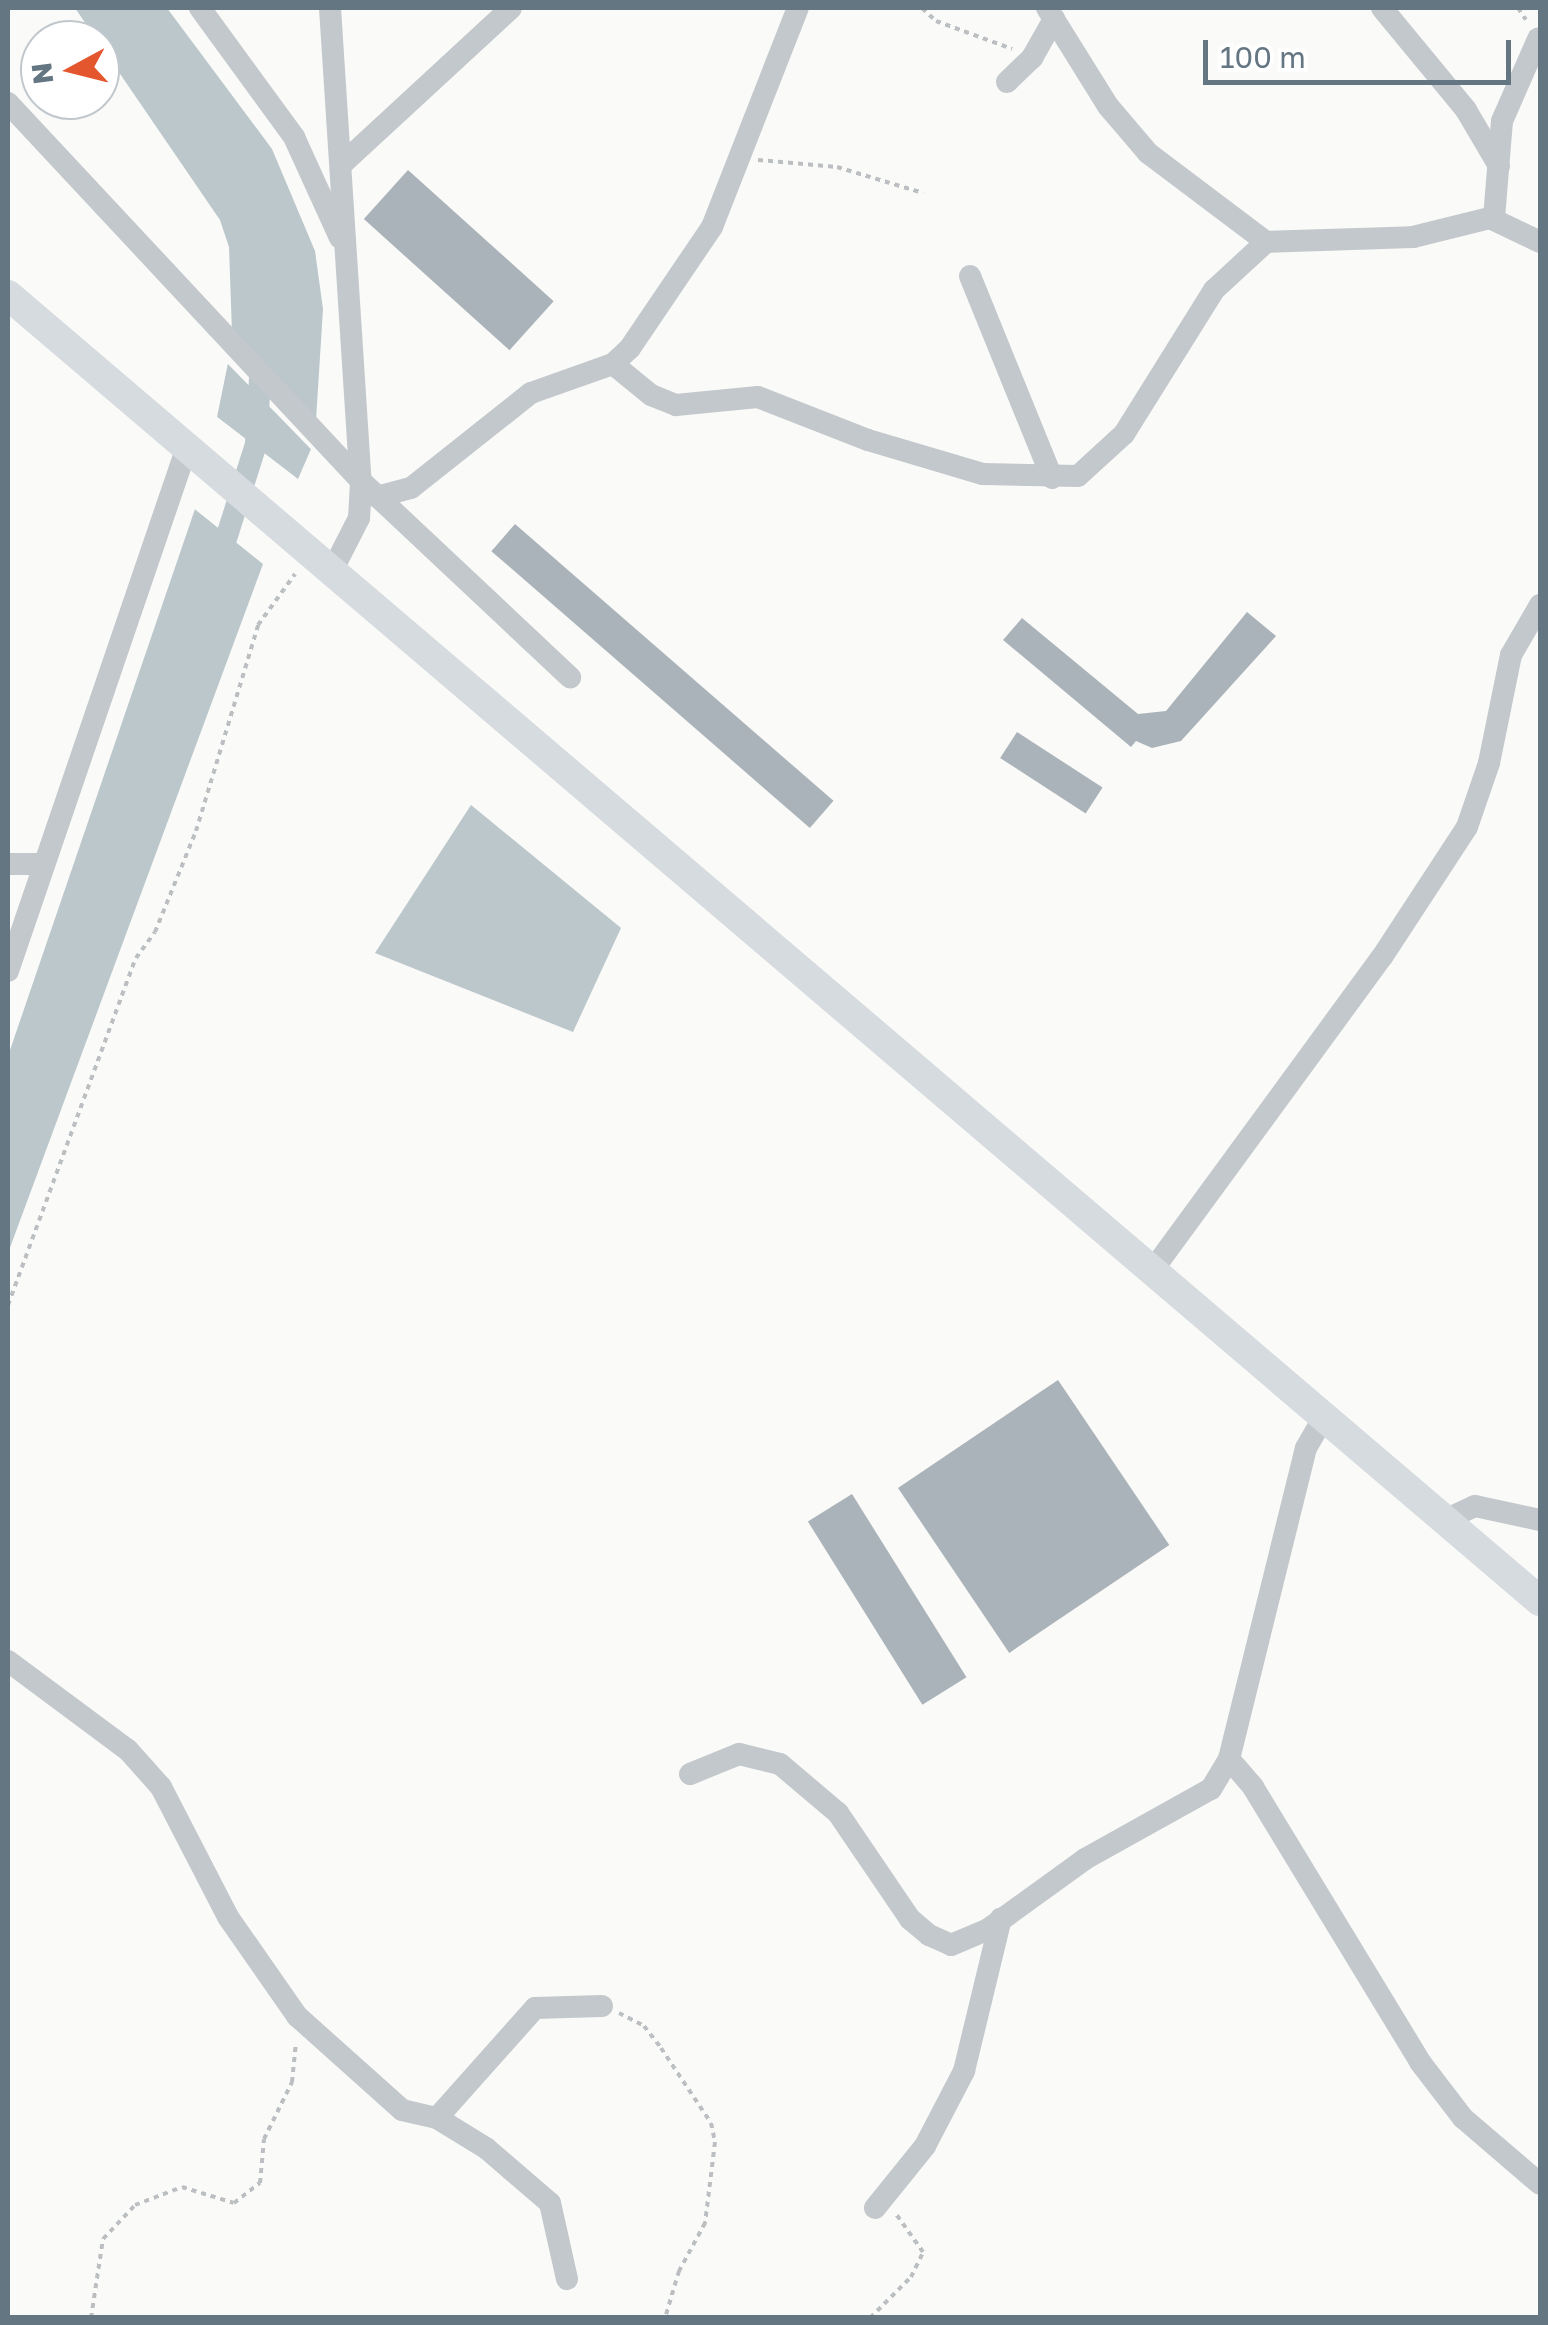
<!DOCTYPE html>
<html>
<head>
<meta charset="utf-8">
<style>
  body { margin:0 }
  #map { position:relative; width:1548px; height:2325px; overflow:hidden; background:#fafaf8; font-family:"Golos Text",sans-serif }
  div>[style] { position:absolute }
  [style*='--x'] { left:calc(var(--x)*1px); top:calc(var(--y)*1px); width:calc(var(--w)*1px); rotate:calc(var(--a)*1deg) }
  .water>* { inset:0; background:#bbc7cb }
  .pier>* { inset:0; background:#fafaf8 }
  .canal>* { height:22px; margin:-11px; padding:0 11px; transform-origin:11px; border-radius:11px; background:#bbc7cb }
  .building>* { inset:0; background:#aab3b9; transform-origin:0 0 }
  .path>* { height:4px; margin-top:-2px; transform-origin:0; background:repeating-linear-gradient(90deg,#bbbfc2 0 5px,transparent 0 10px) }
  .minor>* { height:22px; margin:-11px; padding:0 11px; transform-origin:11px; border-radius:11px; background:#c3c8cc }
  .major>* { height:30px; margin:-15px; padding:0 15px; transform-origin:15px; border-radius:15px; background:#d6dbdf }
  span { translate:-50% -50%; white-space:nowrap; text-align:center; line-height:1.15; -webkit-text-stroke:10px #fff; paint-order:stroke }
  .frame { position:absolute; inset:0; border:10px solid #657683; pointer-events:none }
  .north { position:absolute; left:20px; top:20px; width:100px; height:100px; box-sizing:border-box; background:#fff; border:2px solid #c1c8cd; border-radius:50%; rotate:263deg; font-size:28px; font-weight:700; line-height:40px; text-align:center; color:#657683 }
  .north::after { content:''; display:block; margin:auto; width:35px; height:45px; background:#e4572e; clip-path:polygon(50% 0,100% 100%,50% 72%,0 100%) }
  .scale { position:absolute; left:1203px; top:40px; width:308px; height:45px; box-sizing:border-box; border:5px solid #657683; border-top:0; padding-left:12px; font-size:30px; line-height:35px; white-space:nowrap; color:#657683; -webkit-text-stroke:8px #fff; paint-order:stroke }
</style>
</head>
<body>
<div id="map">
  <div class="water">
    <div style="clip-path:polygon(75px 8px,167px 8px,272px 149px,315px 251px,323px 309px,316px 420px,232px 333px,229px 247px,220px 220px)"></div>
    <div style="clip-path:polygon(228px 363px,311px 449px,298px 479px,217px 417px)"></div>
    <div style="clip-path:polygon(195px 509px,263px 564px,8px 1253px,8px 1056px)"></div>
    <div style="clip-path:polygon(471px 805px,621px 928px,573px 1032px,375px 953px)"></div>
  </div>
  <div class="pier">
    <div style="clip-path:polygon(224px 360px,231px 360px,315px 452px,311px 449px)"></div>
    <div style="clip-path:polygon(213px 413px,217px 417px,301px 482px,214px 420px)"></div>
    <div style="clip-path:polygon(198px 505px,266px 560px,267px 567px,191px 506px)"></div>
  </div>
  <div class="canal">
    <div style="--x:218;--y:564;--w:126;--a:-72.4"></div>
    <div style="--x:256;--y:444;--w:82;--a:-86.5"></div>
  </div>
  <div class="building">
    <div style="left:408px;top:170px;width:196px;height:66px;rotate:42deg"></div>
    <div style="left:515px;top:524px;width:422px;height:36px;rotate:41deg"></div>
    <div style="clip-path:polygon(1247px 612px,1276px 636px,1181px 741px,1152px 748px,1136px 741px,1131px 747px,1003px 640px,1022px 618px,1138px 714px,1166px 711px)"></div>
    <div style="left:1017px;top:732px;width:102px;height:31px;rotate:33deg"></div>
    <div style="left:1058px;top:1380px;width:199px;height:193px;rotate:56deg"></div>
    <div style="left:852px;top:1494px;width:216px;height:52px;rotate:58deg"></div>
  </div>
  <div class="path">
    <div style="--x:922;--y:8;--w:19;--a:43"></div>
    <div style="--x:936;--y:21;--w:81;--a:20.2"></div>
    <div style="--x:1518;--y:8;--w:14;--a:56"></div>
    <div style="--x:758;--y:160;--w:79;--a:5.1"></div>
    <div style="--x:837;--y:167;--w:90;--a:16.8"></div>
    <div style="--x:8;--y:1305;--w:370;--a:-69.8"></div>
    <div style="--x:136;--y:958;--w:32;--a:-54"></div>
    <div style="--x:155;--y:932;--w:109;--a:-67.9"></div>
    <div style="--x:196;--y:831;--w:215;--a:-73.2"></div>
    <div style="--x:258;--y:625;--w:63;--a:-54"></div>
    <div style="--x:619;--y:2013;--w:28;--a:27"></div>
    <div style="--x:644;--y:2026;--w:28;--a:52"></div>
    <div style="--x:661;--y:2048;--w:90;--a:56.3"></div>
    <div style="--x:711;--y:2123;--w:19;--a:78"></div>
    <div style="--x:715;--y:2142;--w:82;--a:97"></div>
    <div style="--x:705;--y:2223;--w:55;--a:118.4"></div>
    <div style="--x:679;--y:2271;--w:49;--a:106.6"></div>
    <div style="--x:91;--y:2318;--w:80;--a:-81.4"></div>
    <div style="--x:103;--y:2239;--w:47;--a:-46.7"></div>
    <div style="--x:135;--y:2205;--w:50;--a:-21"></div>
    <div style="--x:182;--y:2187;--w:54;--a:17.1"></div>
    <div style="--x:234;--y:2203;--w:33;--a:-38"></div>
    <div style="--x:260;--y:2183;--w:44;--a:-84.8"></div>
    <div style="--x:264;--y:2139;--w:64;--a:-63.8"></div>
    <div style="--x:292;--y:2082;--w:40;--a:-84.3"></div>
    <div style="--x:870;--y:2318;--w:58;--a:-45"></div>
    <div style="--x:911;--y:2277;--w:28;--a:-64"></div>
    <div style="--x:923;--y:2252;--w:47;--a:-125.4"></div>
  </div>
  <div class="minor">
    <div style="--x:200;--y:8;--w:160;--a:53.9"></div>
    <div style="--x:294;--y:137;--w:111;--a:65.5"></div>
    <div style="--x:330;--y:8;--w:474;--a:86.3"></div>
    <div style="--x:361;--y:481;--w:37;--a:93"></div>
    <div style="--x:359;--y:518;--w:62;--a:117"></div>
    <div style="--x:1047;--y:8;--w:115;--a:58.1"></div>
    <div style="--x:1108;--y:106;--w:62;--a:49.6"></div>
    <div style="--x:1148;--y:153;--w:148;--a:37"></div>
    <div style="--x:1266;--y:242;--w:147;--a:-1.9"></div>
    <div style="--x:1413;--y:237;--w:79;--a:-13.9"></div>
    <div style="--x:1490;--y:218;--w:55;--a:25.6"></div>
    <div style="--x:1382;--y:8;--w:132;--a:50.5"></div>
    <div style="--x:1466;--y:110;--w:65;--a:59.5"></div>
    <div style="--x:1007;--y:82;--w:35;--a:-44"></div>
    <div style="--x:1032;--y:58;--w:45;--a:-60.6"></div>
    <div style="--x:8;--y:103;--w:517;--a:46.96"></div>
    <div style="--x:361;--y:481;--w:287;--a:43.2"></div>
    <div style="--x:341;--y:165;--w:231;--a:-42.7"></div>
    <div style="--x:1494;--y:218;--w:97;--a:-85.3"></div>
    <div style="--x:1502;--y:121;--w:90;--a:-66.3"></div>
    <div style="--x:970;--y:276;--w:218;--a:67.9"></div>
    <div style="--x:613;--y:364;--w:49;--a:39.2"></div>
    <div style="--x:651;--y:395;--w:27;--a:22"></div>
    <div style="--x:676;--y:405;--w:82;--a:-5.6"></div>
    <div style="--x:758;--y:397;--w:118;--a:21.4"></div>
    <div style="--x:868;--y:440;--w:120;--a:16.5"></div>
    <div style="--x:983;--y:474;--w:95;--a:1.2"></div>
    <div style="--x:1078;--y:476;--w:62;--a:-42.4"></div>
    <div style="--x:1124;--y:434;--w:170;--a:-58"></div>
    <div style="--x:1214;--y:290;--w:71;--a:-42.7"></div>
    <div style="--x:377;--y:497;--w:35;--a:-15"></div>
    <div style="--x:411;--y:488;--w:153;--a:-38.4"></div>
    <div style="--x:531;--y:393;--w:87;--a:-19.5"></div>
    <div style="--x:613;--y:364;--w:23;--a:-43"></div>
    <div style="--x:630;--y:348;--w:146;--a:-55.9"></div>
    <div style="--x:712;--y:227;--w:235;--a:-68.6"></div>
    <div style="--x:8;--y:864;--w:36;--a:0"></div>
    <div style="--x:8;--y:971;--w:551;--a:-71.14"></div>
    <div style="--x:1152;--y:1271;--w:389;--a:-53.8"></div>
    <div style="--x:1382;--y:957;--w:155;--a:-56.8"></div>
    <div style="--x:1467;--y:827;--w:68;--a:-71"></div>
    <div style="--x:1489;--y:763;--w:110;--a:-78.5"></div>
    <div style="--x:1511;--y:655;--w:58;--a:-59.9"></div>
    <div style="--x:1445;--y:1520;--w:33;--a:-25"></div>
    <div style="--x:1475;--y:1506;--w:66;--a:12.2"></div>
    <div style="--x:8;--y:1661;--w:149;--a:36.6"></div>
    <div style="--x:128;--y:1750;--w:50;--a:48.3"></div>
    <div style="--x:161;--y:1787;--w:146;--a:62.7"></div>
    <div style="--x:228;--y:1917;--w:121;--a:55.1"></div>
    <div style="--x:297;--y:2016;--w:141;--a:41.8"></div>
    <div style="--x:402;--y:2110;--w:36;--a:13"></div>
    <div style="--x:437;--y:2118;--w:57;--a:31.5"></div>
    <div style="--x:486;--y:2148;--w:84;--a:40.7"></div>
    <div style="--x:550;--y:2203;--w:78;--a:77.4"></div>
    <div style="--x:1229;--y:1759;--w:37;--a:49"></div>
    <div style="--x:1253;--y:1787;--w:322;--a:58.7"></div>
    <div style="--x:1420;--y:2062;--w:71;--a:52.5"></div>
    <div style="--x:1463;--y:2118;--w:101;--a:40.6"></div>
    <div style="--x:690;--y:1774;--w:53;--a:-22.2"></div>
    <div style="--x:739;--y:1754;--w:42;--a:13.7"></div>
    <div style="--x:780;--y:1764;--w:76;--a:40.2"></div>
    <div style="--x:838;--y:1813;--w:128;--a:55.8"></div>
    <div style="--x:910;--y:1919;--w:25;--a:40"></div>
    <div style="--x:929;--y:1935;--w:24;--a:24"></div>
    <div style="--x:951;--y:1945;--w:39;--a:-23"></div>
    <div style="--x:987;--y:1930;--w:121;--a:-35.9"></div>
    <div style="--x:1085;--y:1859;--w:144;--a:-29.1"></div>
    <div style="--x:1211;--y:1789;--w:35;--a:-59"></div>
    <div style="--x:1229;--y:1759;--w:320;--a:-76.1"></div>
    <div style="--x:1306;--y:1448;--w:36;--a:-60"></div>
    <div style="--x:437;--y:2118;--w:147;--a:-48.3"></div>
    <div style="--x:535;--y:2008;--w:67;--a:-1.7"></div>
    <div style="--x:875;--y:2208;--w:80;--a:-51.1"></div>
    <div style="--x:925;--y:2146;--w:85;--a:-62.5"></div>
    <div style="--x:964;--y:2071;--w:157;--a:-76.4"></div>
  </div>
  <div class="major">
    <div style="--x:8;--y:295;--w:2013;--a:40.45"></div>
  </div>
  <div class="frame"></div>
  <div class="north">N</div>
  <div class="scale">100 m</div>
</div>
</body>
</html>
